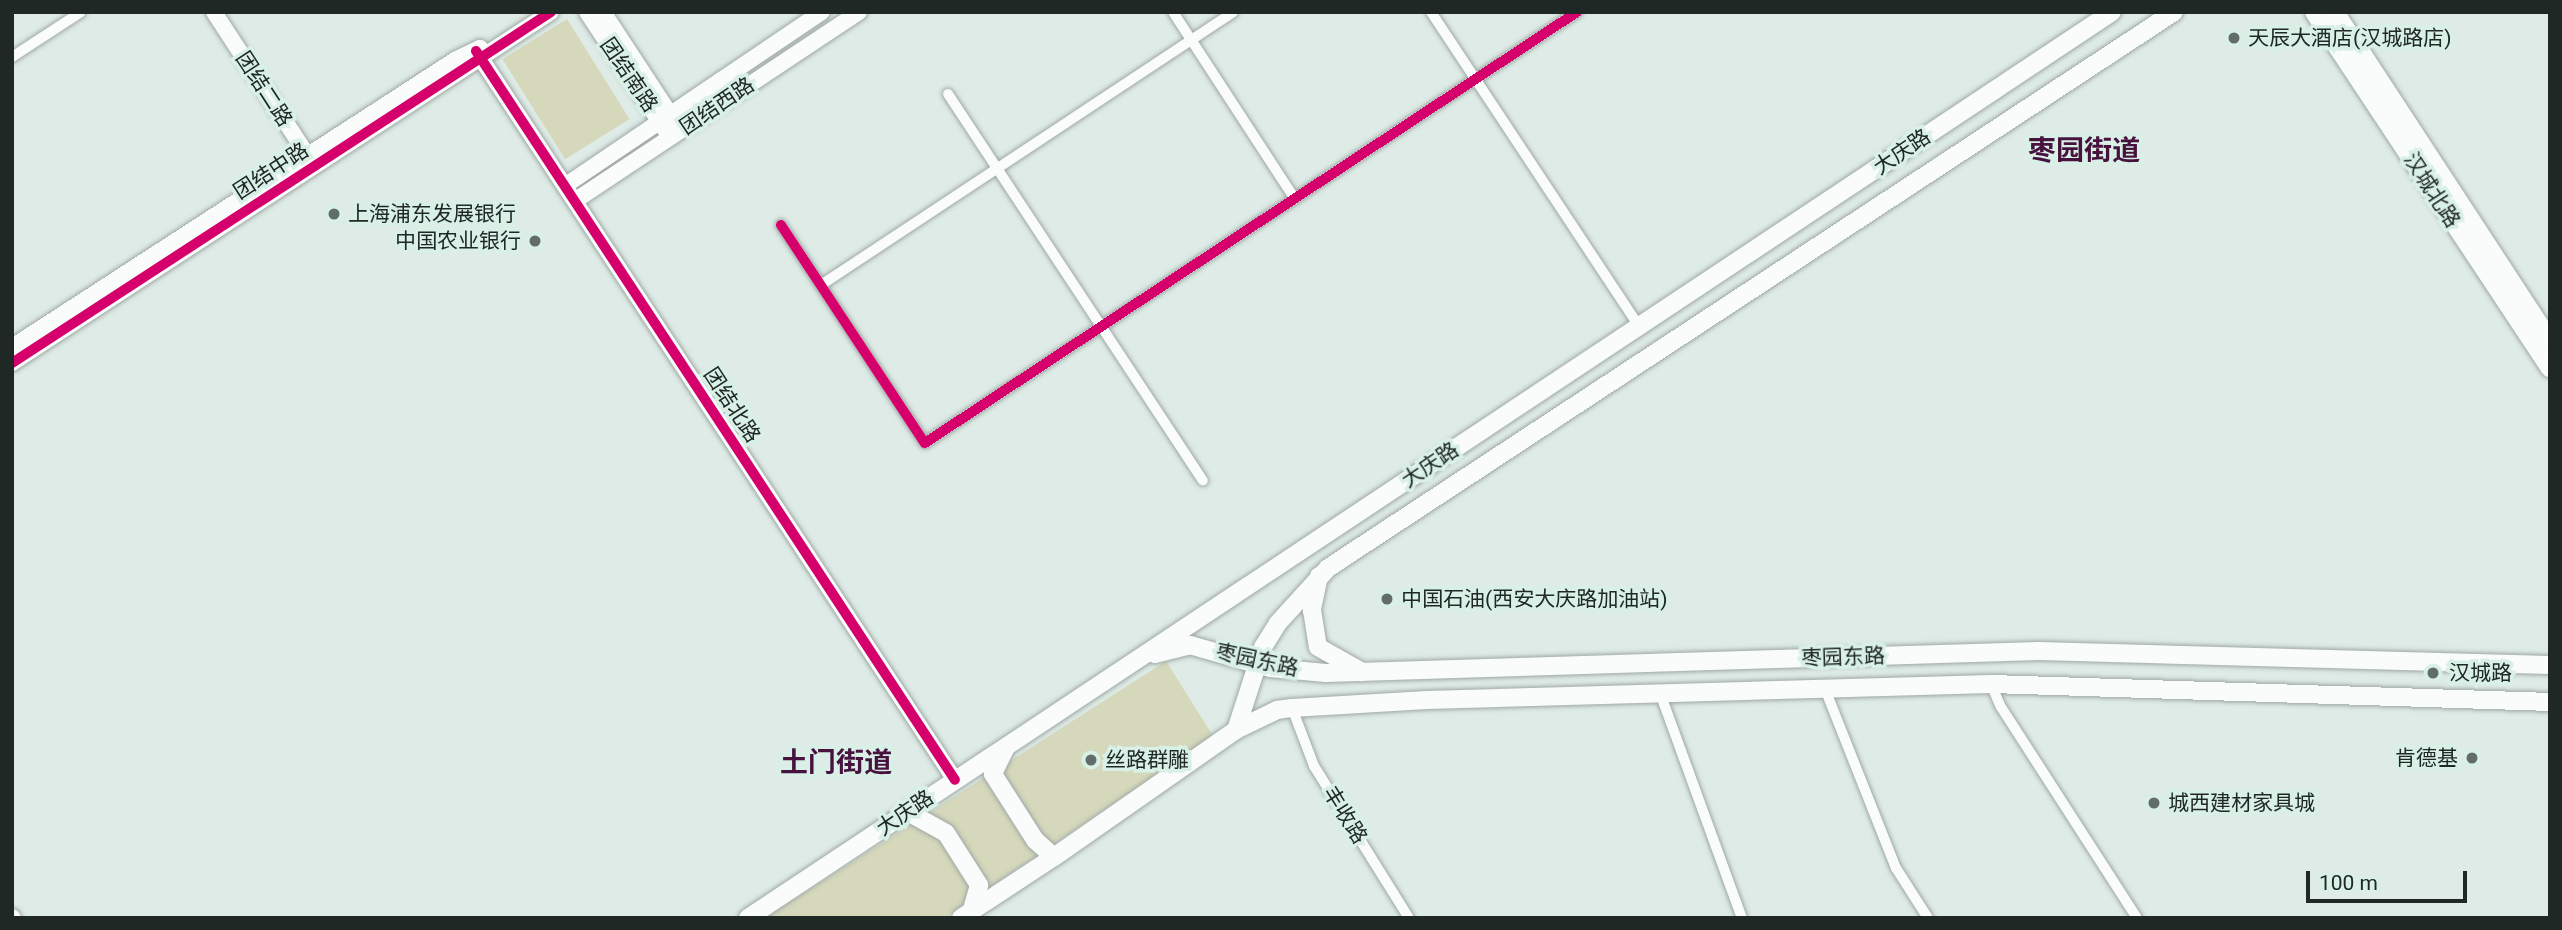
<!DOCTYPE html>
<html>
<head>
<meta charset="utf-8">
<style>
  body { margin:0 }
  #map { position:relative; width:2562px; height:930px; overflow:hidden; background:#deebe6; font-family:Roboto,"Noto Sans SC",sans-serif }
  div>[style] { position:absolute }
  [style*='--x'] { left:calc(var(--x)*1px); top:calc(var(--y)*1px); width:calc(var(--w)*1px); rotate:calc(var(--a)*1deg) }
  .green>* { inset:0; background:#d5d8bb; transform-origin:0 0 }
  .roads { filter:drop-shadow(0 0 2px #9fa8a5) drop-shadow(0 0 2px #9fa8a5) }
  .street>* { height:10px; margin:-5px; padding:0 5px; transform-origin:5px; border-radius:5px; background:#fafcfb }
  .secondary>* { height:16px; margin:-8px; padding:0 8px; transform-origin:8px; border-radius:8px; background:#fafcfb }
  .primary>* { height:18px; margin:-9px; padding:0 9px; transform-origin:9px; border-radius:9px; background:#fafcfb }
  .cycleway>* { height:10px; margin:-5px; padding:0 5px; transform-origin:5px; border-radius:5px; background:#d6006c }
  .dots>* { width:19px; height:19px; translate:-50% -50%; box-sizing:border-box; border:4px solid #d9f0e7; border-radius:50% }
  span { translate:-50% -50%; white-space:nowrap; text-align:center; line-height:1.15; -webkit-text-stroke:7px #d9f0e7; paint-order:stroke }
  .poi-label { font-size:21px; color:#202825 }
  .left { translate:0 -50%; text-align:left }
  .right { translate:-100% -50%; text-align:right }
  .street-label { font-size:21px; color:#202825 }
  .district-label { font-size:28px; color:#48123e; font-weight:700 }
  .frame { position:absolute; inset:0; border:14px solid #202825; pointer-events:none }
  .scale { position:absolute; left:2306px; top:871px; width:161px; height:32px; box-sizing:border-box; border:4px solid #202825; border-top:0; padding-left:9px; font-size:21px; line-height:24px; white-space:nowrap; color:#202825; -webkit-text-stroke:5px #d9f0e7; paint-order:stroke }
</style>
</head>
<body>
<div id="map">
  <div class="green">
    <div style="left:567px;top:19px;width:118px;height:76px;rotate:58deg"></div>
    <div style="clip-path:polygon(1166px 661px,1213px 736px,945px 918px,765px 918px)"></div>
  </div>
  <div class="roads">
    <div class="street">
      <div style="--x:1173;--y:12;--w:223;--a:56.9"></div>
      <div style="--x:1431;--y:12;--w:377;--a:56.5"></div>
      <div style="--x:12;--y:57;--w:82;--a:-33.1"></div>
      <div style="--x:948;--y:94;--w:463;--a:56.6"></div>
      <div style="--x:781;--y:225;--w:261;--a:56.6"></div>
      <div style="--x:925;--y:443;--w:782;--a:-33.47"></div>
      <div style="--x:821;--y:285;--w:494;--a:-33.5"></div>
      <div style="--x:1991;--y:684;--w:25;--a:67"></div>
      <div style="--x:2001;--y:707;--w:251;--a:57.2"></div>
      <div style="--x:1825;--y:689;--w:193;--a:68.4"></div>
      <div style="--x:1896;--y:868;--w:59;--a:57.4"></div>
      <div style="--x:1660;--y:693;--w:239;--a:70"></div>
      <div style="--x:1292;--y:708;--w:62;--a:69.2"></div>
      <div style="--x:1314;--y:766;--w:179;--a:58"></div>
    </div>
    <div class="secondary">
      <div style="--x:214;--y:12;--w:181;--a:56.9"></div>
      <div style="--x:587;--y:12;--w:141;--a:56.5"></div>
      <div style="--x:603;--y:12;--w:129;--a:56.7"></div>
      <div style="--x:476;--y:51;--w:872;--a:56.69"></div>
      <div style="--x:566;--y:185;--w:309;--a:-34.1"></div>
      <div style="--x:576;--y:200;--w:340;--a:-33.6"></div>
      <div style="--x:12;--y:347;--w:528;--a:-32.94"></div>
      <div style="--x:455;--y:60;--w:28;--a:-26"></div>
      <div style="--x:12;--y:363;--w:643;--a:-33.07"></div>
      <div style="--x:12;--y:917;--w:1;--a:45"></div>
    </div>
    <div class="primary">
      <div style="--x:2314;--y:12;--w:427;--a:56.5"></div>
      <div style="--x:2335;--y:12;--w:392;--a:56.8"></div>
      <div style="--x:1319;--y:576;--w:35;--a:102"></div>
      <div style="--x:1312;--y:610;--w:37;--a:81"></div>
      <div style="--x:1318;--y:647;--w:51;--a:29.6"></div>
      <div style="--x:1155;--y:654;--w:36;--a:-14"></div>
      <div style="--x:1190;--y:645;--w:84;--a:15.9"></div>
      <div style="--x:1271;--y:668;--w:55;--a:5.2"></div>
      <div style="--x:1326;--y:673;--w:713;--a:-1.77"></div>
      <div style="--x:2039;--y:651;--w:511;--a:1.57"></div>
      <div style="--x:1236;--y:730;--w:87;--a:-72"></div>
      <div style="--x:1263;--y:647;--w:28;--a:-58"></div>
      <div style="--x:1278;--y:623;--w:74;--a:-47.7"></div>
      <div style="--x:1328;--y:568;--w:1012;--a:-33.31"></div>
      <div style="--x:1006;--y:747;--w:30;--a:116"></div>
      <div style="--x:993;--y:774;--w:78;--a:57.5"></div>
      <div style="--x:1035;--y:840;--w:25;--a:42"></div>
      <div style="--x:908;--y:812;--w:43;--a:28.9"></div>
      <div style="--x:946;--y:833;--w:62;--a:57.6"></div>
      <div style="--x:979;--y:885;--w:26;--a:106"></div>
      <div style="--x:748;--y:918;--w:1637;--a:-33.59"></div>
      <div style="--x:961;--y:918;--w:111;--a:-33.3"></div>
      <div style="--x:1054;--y:857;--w:222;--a:-34.9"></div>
      <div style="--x:1236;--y:730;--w:46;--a:-26"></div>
      <div style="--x:1277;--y:710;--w:15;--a:-8"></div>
      <div style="--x:1292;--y:708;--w:135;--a:-3.4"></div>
      <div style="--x:1427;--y:700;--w:564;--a:-1.62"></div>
      <div style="--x:1991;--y:684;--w:559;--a:1.84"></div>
    </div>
  </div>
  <div class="cycleway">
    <div style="--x:476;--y:51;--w:872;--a:56.69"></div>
    <div style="--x:781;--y:225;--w:261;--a:56.6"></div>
    <div style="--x:925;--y:443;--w:782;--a:-33.47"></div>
    <div style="--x:12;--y:363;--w:643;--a:-33.07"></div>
  </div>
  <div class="dots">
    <div style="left:2234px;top:38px;background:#626c69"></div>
    <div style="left:334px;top:214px;background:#626c69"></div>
    <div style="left:535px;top:241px;background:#626c69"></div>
    <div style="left:1387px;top:599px;background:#626c69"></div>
    <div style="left:2433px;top:673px;background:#626c69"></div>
    <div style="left:2472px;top:758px;background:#626c69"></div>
    <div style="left:1091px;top:760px;background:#626c69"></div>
    <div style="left:2154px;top:803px;background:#626c69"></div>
  </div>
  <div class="poi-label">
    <span class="left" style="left:2248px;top:38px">天辰大酒店(汉城路店)</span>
    <span class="left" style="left:348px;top:214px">上海浦东发展银行</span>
    <span class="right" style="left:521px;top:241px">中国农业银行</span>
    <span class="left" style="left:1401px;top:599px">中国石油(西安大庆路加油站)</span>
    <span class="left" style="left:2449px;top:673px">汉城路</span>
    <span class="right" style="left:2458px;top:758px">肯德基</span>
    <span class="left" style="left:1105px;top:760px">丝路群雕</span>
    <span class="left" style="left:2168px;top:803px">城西建材家具城</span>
  </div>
  <div class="street-label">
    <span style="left:629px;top:75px;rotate:56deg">团结南路</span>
    <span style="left:264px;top:89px;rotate:57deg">团结二路</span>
    <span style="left:717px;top:106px;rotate:-34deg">团结西路</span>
    <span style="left:1902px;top:152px;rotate:-34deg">大庆路</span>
    <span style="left:271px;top:171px;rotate:-33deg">团结中路</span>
    <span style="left:2432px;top:190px;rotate:57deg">汉城北路</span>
    <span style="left:732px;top:405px;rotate:57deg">团结北路</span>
    <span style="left:1430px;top:465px;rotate:-34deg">大庆路</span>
    <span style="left:1843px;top:657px;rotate:-2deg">枣园东路</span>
    <span style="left:1257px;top:660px;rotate:12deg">枣园东路</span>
    <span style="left:905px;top:813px;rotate:-34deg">大庆路</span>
    <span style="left:1345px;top:815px;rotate:58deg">丰收路</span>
  </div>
  <div class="district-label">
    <span style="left:2084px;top:151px">枣园街道</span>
    <span style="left:836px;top:763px">土门街道</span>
  </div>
  <div class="frame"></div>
  <div class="scale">100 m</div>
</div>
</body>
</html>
